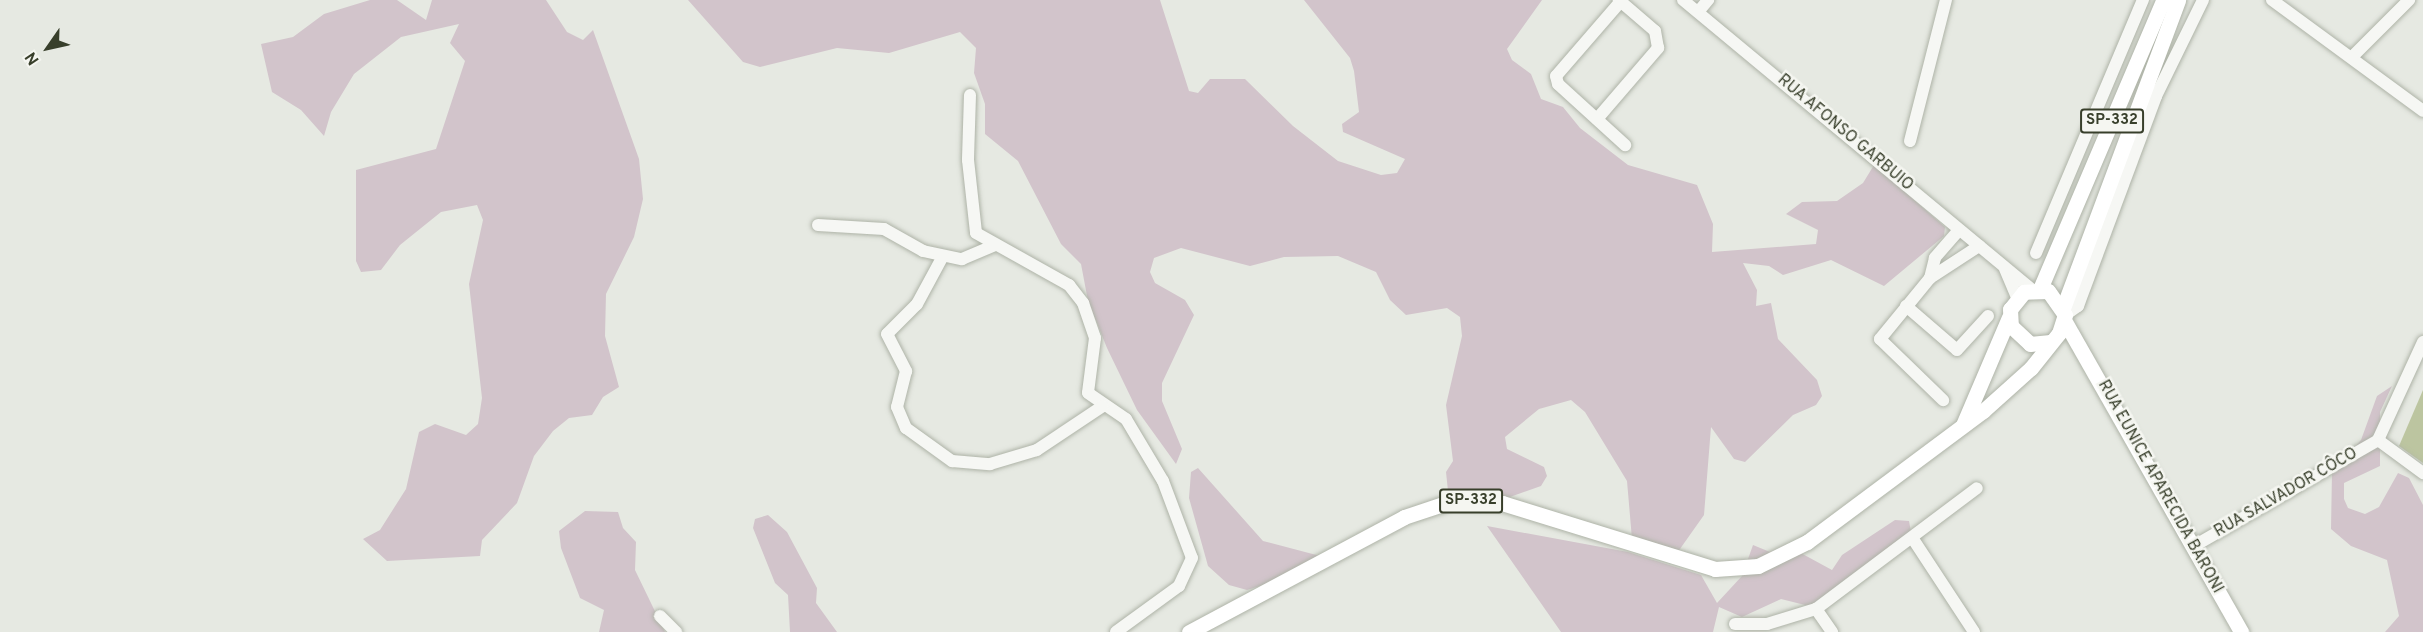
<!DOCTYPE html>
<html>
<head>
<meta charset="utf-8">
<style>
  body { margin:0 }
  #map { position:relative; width:2423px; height:632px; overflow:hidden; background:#e6e9e2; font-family:Overpass,sans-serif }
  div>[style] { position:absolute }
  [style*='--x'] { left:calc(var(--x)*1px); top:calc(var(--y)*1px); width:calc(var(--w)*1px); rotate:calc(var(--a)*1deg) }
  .green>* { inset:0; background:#d2c4cb }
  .water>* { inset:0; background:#bcc5a0 }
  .roads { filter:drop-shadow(0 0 2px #aeb3a7) drop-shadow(0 0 2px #aeb3a7) }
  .minor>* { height:12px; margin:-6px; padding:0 6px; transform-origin:6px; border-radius:6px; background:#f6f7f4 }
  .major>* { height:15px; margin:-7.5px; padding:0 7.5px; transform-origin:7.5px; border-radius:7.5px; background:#fff }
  span { translate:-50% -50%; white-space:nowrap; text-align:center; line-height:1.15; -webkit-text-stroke:5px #f5f6f1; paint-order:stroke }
  .shield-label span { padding:2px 4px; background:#f5f6f1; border:2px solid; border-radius:4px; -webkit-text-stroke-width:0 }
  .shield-label { font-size:15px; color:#383f2b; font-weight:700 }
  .street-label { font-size:16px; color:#383f2b }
  .north { position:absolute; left:18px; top:18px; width:60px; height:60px; -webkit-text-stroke:4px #f5f6f1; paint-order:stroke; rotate:236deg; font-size:16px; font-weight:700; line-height:24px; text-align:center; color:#383f2b }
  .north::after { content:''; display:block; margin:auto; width:21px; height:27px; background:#383f2b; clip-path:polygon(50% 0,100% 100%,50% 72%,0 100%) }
</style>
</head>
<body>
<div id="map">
  <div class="green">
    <div style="clip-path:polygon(370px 0,397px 0,426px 20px,432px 0,546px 0,567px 32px,583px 40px,593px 30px,639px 159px,643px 199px,634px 237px,606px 294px,605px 336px,619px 387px,603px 397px,592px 415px,569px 418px,553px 431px,534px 456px,517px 503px,482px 540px,480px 556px,387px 561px,363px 539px,380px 530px,406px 489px,419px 432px,435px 424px,466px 435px,478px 424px,482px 398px,469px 284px,483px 220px,477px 205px,441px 212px,400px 245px,381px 270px,361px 272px,356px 261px,356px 170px,436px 149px,465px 61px,450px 43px,459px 24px,401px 37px,354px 74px,331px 112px,324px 136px,301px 110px,272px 92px,261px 44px,293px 37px,324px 14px)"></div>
    <div style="clip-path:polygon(688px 0,1160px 0,1189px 91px,1198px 93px,1210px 79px,1245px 79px,1293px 126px,1338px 161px,1381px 175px,1397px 173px,1405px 159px,1343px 132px,1342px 124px,1359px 112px,1354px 71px,1350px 58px,1304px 0,1542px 0,1507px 49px,1512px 60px,1531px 74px,1541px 99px,1563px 107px,1580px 128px,1628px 165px,1697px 185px,1713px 224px,1712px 252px,1816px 244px,1818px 230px,1786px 214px,1802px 202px,1837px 201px,1863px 183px,1874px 165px,1945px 227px,1944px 236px,1884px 286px,1831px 260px,1783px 275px,1769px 266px,1743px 263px,1757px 290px,1756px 306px,1771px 303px,1778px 339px,1817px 380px,1822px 396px,1816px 405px,1793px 415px,1745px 462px,1734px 459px,1711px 427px,1704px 515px,1675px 556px,1632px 539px,1627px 481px,1585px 412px,1571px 400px,1539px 409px,1505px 437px,1507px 449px,1544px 467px,1547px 476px,1541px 486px,1507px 498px,1448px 491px,1446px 472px,1453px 461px,1446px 405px,1462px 336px,1460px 317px,1447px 308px,1406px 315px,1390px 300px,1376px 272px,1338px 256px,1284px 257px,1250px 266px,1181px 248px,1154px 258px,1150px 272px,1155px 283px,1185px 300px,1194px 315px,1162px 383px,1162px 401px,1182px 449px,1176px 464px,1137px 410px,1107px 348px,1088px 301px,1081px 264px,1061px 244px,1018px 161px,985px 134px,985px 104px,974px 73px,976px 48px,960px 32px,889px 53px,837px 48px,760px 67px,743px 62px)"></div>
    <div style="clip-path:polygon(2392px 386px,2380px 412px,2380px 466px,2344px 483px,2344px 499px,2348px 508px,2365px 514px,2379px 507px,2398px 473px,2409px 478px,2423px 505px,2423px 632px,2385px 632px,2399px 616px,2387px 560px,2351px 546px,2331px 529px,2332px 472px,2361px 440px,2377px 396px)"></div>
    <div style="clip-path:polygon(1198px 468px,1263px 541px,1324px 557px,1301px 573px,1247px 590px,1229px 585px,1208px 566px,1189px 498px,1191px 472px)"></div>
    <div style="clip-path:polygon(585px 511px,618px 512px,623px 528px,636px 542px,635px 570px,665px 632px,599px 632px,604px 610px,580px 598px,561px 548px,559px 531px)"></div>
    <div style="clip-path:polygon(768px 515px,787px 532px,817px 588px,816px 603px,837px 632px,790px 632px,788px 595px,775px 583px,753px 528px,755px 519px)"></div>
    <div style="clip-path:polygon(1895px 520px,1909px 521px,1911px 532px,1813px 607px,1781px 599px,1742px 617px,1719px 607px,1713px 632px,1561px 632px,1487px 526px,1628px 552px,1701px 575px,1717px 603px,1742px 576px,1753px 545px,1770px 552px,1786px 545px,1832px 570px,1842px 555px)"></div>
  </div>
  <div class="water">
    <div style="clip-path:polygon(2423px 390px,2423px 463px,2399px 446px)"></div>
  </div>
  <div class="roads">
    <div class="minor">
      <div style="--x:1683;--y:0;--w:452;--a:39.7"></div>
      <div style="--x:2272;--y:0;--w:187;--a:36.3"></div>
      <div style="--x:1621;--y:1;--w:99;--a:130.9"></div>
      <div style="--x:1556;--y:76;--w:8;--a:76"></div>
      <div style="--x:1558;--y:84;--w:91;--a:42.3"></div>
      <div style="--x:1698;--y:12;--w:16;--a:-50"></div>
      <div style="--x:2352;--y:57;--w:81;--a:-45"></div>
      <div style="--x:970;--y:95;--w:65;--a:91.8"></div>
      <div style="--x:968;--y:160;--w:73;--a:83.7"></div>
      <div style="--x:976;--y:233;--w:107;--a:29.2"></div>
      <div style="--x:1069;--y:285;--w:23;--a:52"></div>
      <div style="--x:1083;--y:303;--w:37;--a:71"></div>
      <div style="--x:1095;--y:338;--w:55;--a:97.3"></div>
      <div style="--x:1088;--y:393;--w:46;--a:34.4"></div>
      <div style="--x:1126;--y:419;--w:72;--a:59.2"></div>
      <div style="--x:1163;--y:481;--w:82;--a:69.4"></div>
      <div style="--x:1192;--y:558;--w:31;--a:115"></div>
      <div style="--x:1179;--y:586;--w:78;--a:143.9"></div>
      <div style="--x:1597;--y:119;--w:94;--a:-49.3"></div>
      <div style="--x:1658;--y:48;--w:17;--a:-100"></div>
      <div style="--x:1655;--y:31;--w:48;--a:-139.3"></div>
      <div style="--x:1910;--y:141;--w:146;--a:-75.7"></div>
      <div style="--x:818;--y:225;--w:66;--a:3.5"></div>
      <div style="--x:884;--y:229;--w:45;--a:29.4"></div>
      <div style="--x:923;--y:251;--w:40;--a:12"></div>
      <div style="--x:962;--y:259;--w:36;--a:-23"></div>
      <div style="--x:1959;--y:230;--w:37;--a:131"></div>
      <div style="--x:1935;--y:258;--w:21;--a:104"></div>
      <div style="--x:1930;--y:278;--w:59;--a:-33.1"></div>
      <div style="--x:2036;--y:253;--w:275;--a:-67.1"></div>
      <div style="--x:943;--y:256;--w:55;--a:118.4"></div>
      <div style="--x:917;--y:304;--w:42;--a:135"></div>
      <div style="--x:887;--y:334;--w:42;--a:62.8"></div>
      <div style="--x:906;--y:371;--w:37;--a:104"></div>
      <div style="--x:897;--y:407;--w:23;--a:67"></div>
      <div style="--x:906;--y:428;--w:57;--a:35.7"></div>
      <div style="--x:952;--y:461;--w:38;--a:5"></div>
      <div style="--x:990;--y:464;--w:49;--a:-16.6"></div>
      <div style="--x:1037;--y:450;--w:79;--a:-33.7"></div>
      <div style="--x:2005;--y:269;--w:30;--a:67"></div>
      <div style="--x:1930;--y:278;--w:79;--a:129.3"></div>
      <div style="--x:1880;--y:339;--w:88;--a:44.1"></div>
      <div style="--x:1906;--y:306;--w:67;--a:40.8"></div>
      <div style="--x:1957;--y:350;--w:46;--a:-47.6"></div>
      <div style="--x:2065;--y:315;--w:16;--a:-35"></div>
      <div style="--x:2078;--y:306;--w:224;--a:-69.6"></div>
      <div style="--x:2156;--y:96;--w:107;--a:-63.9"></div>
      <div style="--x:2378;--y:440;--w:108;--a:-65.3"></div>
      <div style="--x:2378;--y:440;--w:56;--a:36.3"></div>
      <div style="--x:1913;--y:539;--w:111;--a:56.7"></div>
      <div style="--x:2194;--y:546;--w:212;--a:-29.9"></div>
      <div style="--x:1816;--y:609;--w:28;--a:55"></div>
      <div style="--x:660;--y:616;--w:23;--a:45"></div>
      <div style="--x:1735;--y:624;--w:32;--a:0"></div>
      <div style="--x:1767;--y:624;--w:51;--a:-17"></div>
      <div style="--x:1816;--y:609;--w:201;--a:-36.9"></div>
    </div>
    <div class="major">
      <div style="--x:2040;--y:289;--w:314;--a:-66.9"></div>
      <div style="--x:2063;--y:308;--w:329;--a:-69.5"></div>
      <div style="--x:2064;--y:320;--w:359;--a:60.4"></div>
      <div style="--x:1963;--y:425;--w:117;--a:-66.9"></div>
      <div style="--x:1189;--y:632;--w:244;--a:-28.1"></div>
      <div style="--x:1404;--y:517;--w:47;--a:-18.4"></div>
      <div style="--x:1449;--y:502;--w:53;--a:1.1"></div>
      <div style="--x:1502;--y:503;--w:223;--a:17.2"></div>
      <div style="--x:1715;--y:569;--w:43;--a:-4"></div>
      <div style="--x:1758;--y:566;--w:55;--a:-26.1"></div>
      <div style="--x:1807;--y:542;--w:219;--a:-36.7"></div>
      <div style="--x:1983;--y:411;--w:64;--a:-41.9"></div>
      <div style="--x:2031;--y:368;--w:45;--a:-51.3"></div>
      <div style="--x:2059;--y:333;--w:19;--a:-72"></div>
      <div style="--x:2065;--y:315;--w:29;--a:-125"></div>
      <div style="--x:2048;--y:291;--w:24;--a:178"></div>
      <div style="--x:2024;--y:292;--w:22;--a:129"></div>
      <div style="--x:2010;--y:309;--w:17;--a:87"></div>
      <div style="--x:2011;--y:326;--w:26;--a:43"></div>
      <div style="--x:2030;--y:344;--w:18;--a:-6"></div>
    </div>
  </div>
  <div class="shield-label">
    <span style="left:2112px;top:121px">SP-332</span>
    <span style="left:1471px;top:501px">SP-332</span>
  </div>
  <div class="street-label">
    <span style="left:1845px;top:133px;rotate:40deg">RUA AFONSO GARBUIO</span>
    <span style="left:2160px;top:487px;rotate:61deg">RUA EUNICE APARECIDA BARONI</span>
    <span style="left:2286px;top:493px;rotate:-30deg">RUA SALVADOR CÔCO</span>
  </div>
  <div class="north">N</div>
</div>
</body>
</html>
